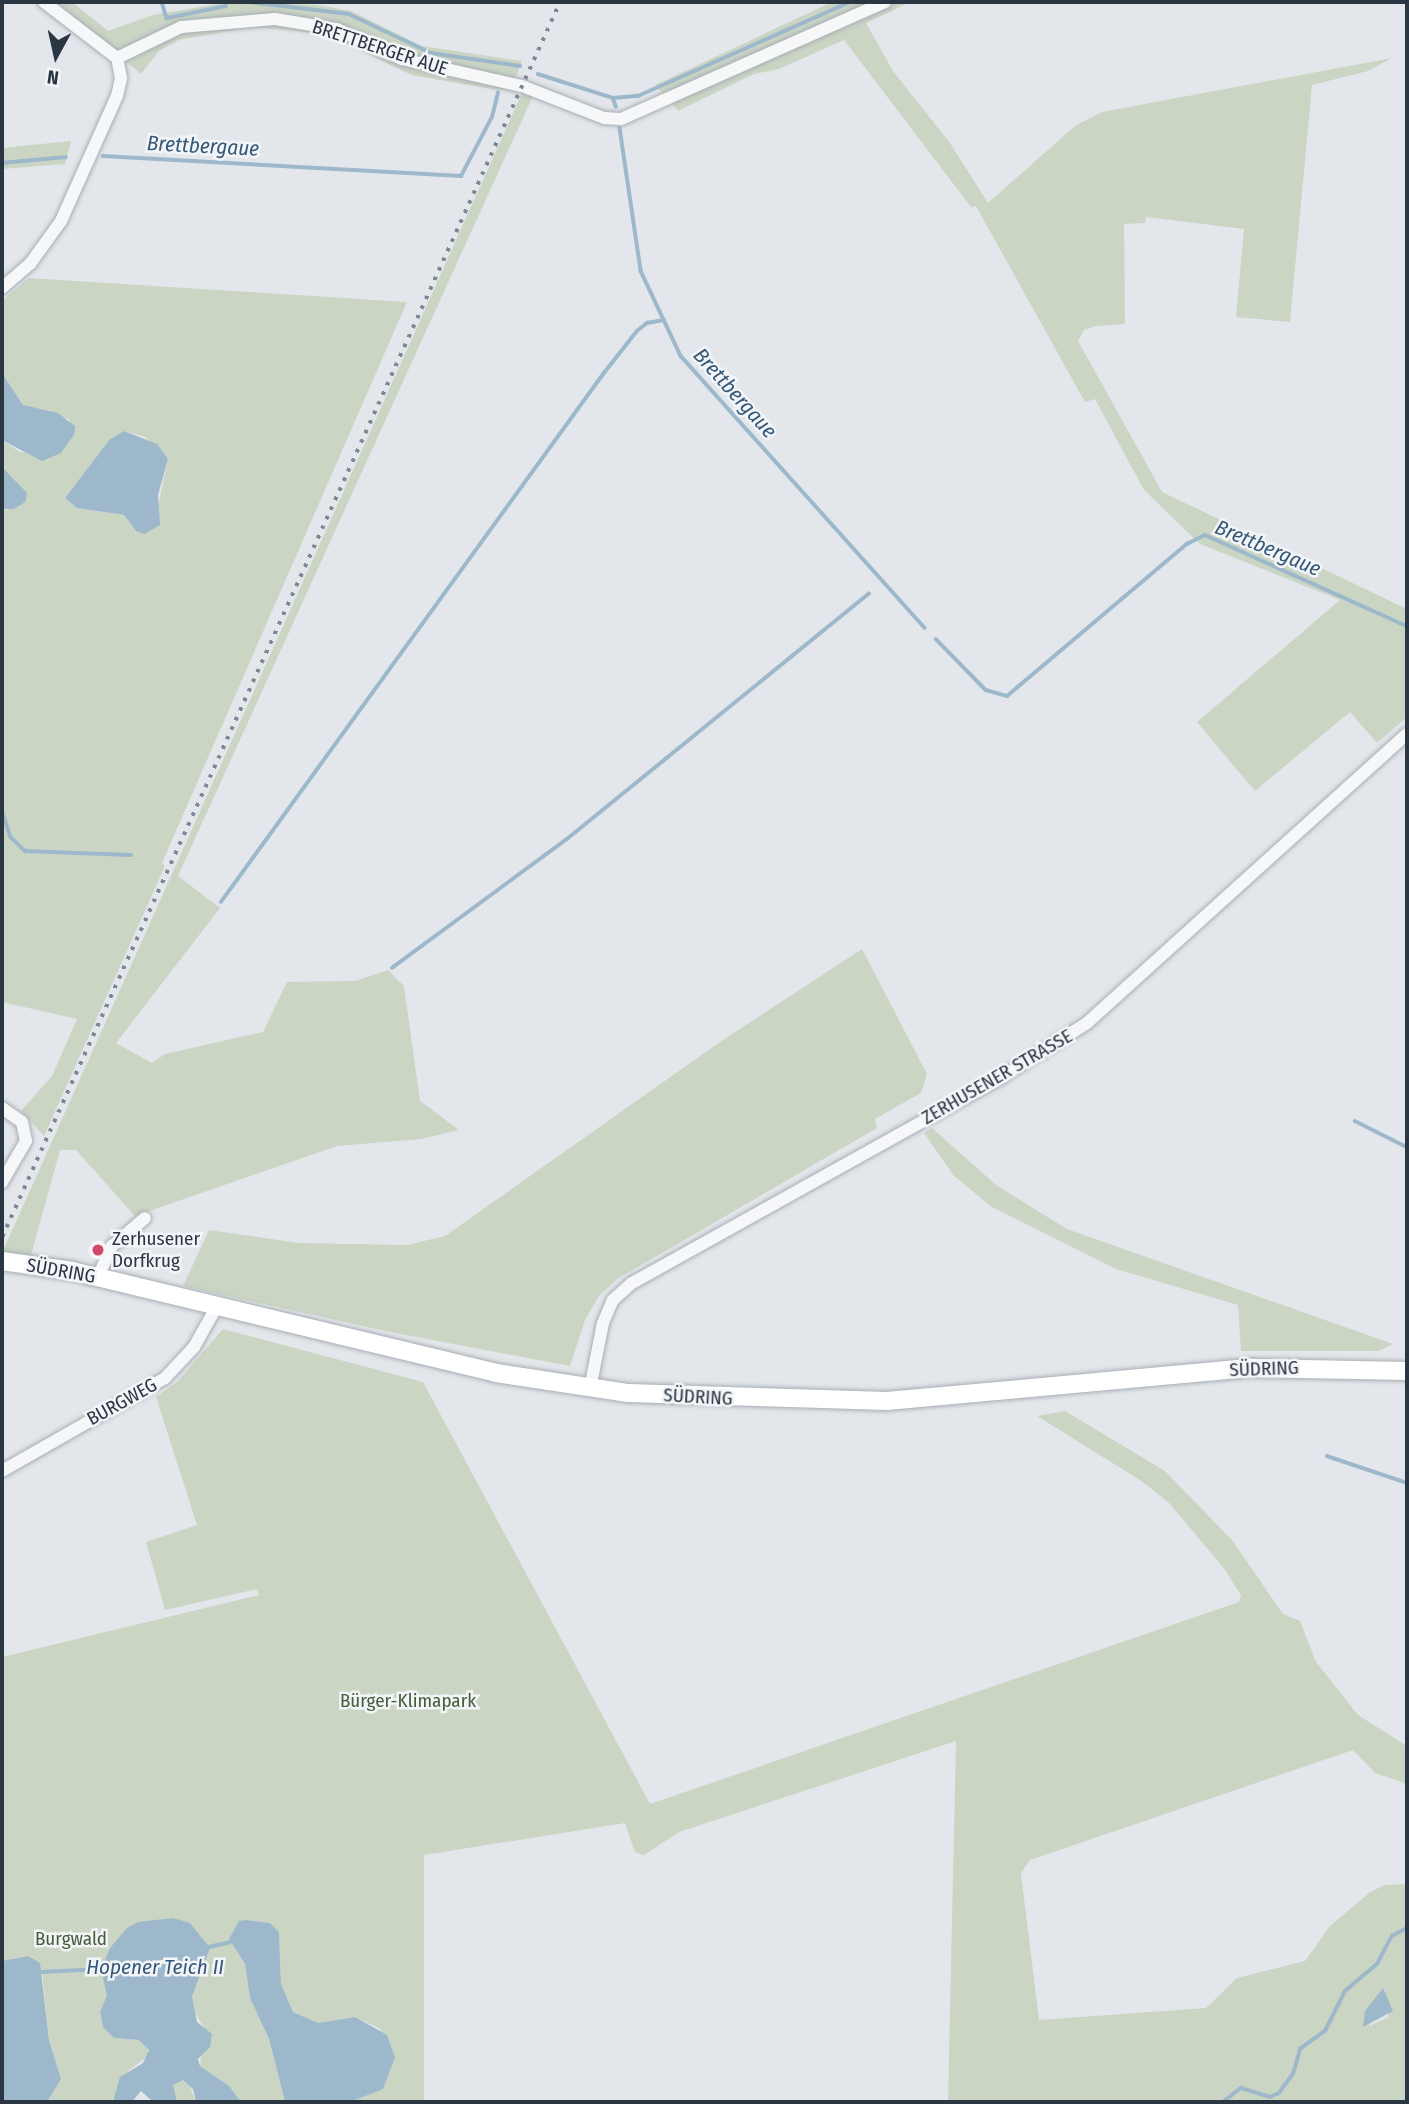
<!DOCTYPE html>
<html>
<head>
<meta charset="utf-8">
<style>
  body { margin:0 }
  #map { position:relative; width:1409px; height:2104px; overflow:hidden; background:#e3e7eb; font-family:"Fira Sans Condensed",sans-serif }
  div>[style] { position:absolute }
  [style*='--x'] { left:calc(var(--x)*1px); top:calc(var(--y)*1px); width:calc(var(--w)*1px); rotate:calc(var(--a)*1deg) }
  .green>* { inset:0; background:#cad5c4 }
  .water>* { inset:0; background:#9eb8cb }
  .stream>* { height:3.5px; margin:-1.75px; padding:0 1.75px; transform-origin:1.75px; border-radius:1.75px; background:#9eb8cb }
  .roads { filter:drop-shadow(0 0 2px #a8aeb5) drop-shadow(0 0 2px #a8aeb5) }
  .minor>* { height:12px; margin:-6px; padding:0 6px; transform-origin:6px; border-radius:6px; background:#f6f7f9 }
  .secondary>* { height:18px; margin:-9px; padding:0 9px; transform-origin:9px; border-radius:9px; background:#fff }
  .rail>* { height:3.5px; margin-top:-1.75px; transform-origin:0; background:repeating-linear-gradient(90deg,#7c8895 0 3.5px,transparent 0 10.5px) }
  .dots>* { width:19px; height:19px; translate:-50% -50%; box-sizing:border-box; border:4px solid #f3f5f8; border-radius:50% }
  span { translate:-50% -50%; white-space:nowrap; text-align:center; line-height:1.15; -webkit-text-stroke:5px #f3f5f8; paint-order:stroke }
  .street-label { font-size:19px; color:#2b3643 }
  .poi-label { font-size:19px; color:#2b3643 }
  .left { translate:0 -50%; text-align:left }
  .park-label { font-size:19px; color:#435f38 }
  .water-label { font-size:21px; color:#345878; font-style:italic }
  .frame { position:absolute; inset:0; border:4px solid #2b3643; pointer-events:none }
  .north { position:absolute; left:21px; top:21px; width:70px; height:70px; -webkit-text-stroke:5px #f3f5f8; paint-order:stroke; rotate:188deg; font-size:19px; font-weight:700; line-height:28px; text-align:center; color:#2b3643 }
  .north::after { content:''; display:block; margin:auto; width:24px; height:32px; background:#2b3643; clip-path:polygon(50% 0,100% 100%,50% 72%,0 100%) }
</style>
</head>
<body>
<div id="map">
  <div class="green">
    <div style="clip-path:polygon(57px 2px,72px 2px,108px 31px,153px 15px,229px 2px,318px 5px,351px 11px,422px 46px,522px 61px,511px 90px,492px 89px,412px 75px,335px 39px,308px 32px,252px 27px,178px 40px,159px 51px,141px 74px)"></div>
    <div style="clip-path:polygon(832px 2px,910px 2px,866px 23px,893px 71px,950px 143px,988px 203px,1075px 126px,1102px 112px,1392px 58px,1368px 71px,1312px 85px,1290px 322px,1236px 317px,1244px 229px,1146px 217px,1145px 223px,1124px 224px,1125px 324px,1096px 326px,1084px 330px,1078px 341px,1162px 492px,1407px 609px,1407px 717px,1377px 743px,1350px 712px,1255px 791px,1197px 722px,1340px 600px,1200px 544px,1144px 490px,1095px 399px,1085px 402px,976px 206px,971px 207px,844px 40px,779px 69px,754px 74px,678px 111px,655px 85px)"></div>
    <div style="clip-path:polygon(523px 91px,533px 96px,178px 876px,220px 908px,116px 1043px,152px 1063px,165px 1054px,263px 1032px,287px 982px,355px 981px,388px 970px,404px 986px,420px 1101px,459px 1130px,421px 1139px,337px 1146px,135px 1216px,76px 1150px,60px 1150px,31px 1255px,2px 1253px)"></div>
    <div style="clip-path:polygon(71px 141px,65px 164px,2px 169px,2px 148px)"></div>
    <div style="clip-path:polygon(evenodd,29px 278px,407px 302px,162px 863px,165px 866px,44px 1136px,21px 1111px,52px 1076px,77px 1019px,2px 1002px,2px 509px,8px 510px,15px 484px,2px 467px,2px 440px,20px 452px,61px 453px,74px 435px,69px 419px,23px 405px,2px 373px,2px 301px,29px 278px,124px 431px,145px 437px,168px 459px,158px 506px,136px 531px,124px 515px,77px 508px,65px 498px,110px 439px,124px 431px)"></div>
    <div style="clip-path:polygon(862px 949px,927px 1074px,921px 1093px,875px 1119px,877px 1128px,617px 1279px,599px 1296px,585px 1320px,570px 1366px,385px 1331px,183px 1286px,209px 1230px,299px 1243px,407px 1245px,445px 1236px,720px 1042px)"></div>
    <div style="clip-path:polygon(932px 1128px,996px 1185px,1067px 1229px,1393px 1344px,1378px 1351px,1241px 1351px,1238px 1305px,1116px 1269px,992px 1207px,954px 1176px,924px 1133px)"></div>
    <div style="clip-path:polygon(evenodd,223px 1329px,423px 1382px,650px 1804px,1239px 1602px,1241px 1595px,1223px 1567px,1169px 1503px,1143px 1482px,1037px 1416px,1065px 1411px,1165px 1471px,1232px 1540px,1283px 1614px,1300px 1621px,1316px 1662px,1358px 1715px,1407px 1746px,1407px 1784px,1375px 1773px,1353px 1750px,1030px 1860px,1021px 1873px,1039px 2020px,1206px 2008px,1237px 1978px,1305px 1961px,1330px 1926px,1369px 1893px,1384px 1885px,1407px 1884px,1407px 2102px,948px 2102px,956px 1741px,679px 1832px,644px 1855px,635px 1852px,625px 1823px,424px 1855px,424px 2102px,334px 2102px,356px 2100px,381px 2029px,355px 2017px,318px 2023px,293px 2012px,281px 1984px,279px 1932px,270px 1923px,247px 1920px,229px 1939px,245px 1964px,250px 1998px,269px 2039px,285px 2102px,241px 2102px,229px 2086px,200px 2066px,205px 2029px,192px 2008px,192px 1997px,210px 1948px,107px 1981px,107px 1995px,100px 2012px,103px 2027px,114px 2038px,139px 2040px,148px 2046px,148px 2056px,128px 2071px,113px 2102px,47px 2102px,61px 2079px,49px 2040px,42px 1972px,28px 1956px,2px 1961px,2px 1657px,259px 1595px,257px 1589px,165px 1610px,146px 1542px,197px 1525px,156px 1397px,177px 1382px,223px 1329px,1381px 1991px,1389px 2017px,1369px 2026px,1375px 2003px,1381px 1991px)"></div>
    <div style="clip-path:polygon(179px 2080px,188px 2081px,196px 2102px,177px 2102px,173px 2085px)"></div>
  </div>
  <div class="water">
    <div style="clip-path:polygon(2px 373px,23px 405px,58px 413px,75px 426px,74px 435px,61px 453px,42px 461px,2px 440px)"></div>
    <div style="clip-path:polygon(124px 431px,157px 444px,168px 459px,158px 495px,160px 525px,144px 534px,136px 531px,124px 515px,77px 508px,65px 498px,110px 439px)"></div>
    <div style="clip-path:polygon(2px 467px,27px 493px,25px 502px,14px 509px,2px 509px)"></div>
    <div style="clip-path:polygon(173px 1918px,190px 1923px,210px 1948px,192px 1997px,197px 2022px,212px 2034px,210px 2047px,198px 2059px,200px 2066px,229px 2086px,241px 2102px,196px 2102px,193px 2089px,183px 2080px,173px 2085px,177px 2102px,153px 2102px,141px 2091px,132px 2102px,113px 2102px,120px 2077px,143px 2063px,149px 2050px,139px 2040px,114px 2038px,103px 2027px,100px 2012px,107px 1995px,101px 1969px,110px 1948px,127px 1928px,138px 1922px)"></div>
    <div style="clip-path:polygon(247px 1920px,270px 1923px,279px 1932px,281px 1984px,293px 2012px,318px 2023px,355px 2017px,387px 2035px,395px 2057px,383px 2089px,355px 2100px,285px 2102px,269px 2039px,250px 1998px,245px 1964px,229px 1939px,239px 1921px)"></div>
    <div style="clip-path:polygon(28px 1956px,40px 1963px,49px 2040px,61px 2079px,47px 2102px,2px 2102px,2px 1961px)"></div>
    <div style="clip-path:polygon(1383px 1988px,1393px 2011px,1363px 2027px,1365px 2011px)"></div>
  </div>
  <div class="stream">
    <div style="--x:162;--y:2;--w:17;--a:73"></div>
    <div style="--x:167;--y:18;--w:60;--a:-11.5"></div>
    <div style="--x:249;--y:2;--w:101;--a:6.8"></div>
    <div style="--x:349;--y:14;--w:91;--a:25.4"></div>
    <div style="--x:431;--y:53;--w:90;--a:8.3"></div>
    <div style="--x:538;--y:74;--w:79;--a:17.7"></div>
    <div style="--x:613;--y:98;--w:25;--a:-5"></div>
    <div style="--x:638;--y:96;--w:232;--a:-23.9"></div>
    <div style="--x:613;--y:98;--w:9;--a:69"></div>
    <div style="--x:620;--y:128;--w:145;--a:81.6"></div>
    <div style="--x:641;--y:271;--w:94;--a:64.8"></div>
    <div style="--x:681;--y:356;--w:365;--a:48.1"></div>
    <div style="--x:103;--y:156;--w:359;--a:3.2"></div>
    <div style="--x:461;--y:176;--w:67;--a:-62.3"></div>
    <div style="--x:492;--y:117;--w:25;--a:-76"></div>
    <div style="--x:2;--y:163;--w:64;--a:-5.4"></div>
    <div style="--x:936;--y:639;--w:71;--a:45.6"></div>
    <div style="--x:986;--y:690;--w:22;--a:16"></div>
    <div style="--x:1007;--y:696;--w:236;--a:-40.2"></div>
    <div style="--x:1187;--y:544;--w:20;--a:-27"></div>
    <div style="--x:1205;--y:535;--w:222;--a:24.3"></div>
    <div style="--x:2;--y:810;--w:28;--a:72"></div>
    <div style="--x:11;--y:837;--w:20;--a:45"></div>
    <div style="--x:25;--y:851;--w:106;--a:2.2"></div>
    <div style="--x:221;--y:902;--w:653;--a:-54.1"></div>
    <div style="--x:604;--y:373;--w:53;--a:-51.8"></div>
    <div style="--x:637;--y:331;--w:13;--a:-39"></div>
    <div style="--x:647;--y:323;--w:17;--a:-10"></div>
    <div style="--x:392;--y:968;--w:217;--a:-36.4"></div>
    <div style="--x:567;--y:839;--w:389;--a:-39.1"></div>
    <div style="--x:1355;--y:1121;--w:58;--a:26.6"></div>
    <div style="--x:1327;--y:1456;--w:84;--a:18.6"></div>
    <div style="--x:209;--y:1947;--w:22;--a:-13"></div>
    <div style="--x:42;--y:1972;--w:59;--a:-2.9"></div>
    <div style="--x:1223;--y:2102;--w:23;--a:-38"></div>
    <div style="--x:1241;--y:2088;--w:30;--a:17"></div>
    <div style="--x:1270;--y:2097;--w:10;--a:-24"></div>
    <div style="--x:1279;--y:2093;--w:24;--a:-54"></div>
    <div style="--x:1293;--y:2074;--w:26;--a:-74"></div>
    <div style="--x:1300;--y:2049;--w:31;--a:-36"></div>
    <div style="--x:1325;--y:2031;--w:45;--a:-63.4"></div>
    <div style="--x:1345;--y:1991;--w:42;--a:-40.2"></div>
    <div style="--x:1377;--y:1964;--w:32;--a:-62"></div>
    <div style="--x:1392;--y:1936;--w:17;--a:-28"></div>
  </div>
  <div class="roads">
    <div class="minor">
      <div style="--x:44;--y:2;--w:92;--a:37.5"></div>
      <div style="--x:117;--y:58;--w:71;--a:-25.8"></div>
      <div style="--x:181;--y:27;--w:94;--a:-4.9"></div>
      <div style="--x:275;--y:19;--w:63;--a:9.2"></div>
      <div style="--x:337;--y:29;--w:72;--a:24.8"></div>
      <div style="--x:402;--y:59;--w:123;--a:12.7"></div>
      <div style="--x:522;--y:86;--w:88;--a:21.3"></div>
      <div style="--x:604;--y:118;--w:17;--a:3"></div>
      <div style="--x:621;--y:119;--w:289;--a:-23.9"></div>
      <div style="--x:2;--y:288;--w:37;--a:-41"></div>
      <div style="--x:30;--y:264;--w:53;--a:-54.2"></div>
      <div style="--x:61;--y:221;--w:137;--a:-65.9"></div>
      <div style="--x:117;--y:96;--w:18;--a:-77"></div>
      <div style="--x:121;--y:78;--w:20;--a:-101"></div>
      <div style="--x:2;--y:1108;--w:24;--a:35"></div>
      <div style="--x:22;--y:1122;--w:19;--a:78"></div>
      <div style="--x:26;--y:1141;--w:48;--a:120.3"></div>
      <div style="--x:98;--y:1277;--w:34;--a:-66"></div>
      <div style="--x:112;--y:1246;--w:43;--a:-40.3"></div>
      <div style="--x:590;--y:1389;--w:67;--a:-78.9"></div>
      <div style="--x:603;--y:1323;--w:25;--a:-67"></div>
      <div style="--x:613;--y:1300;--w:25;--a:-42"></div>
      <div style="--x:632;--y:1283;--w:427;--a:-29.1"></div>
      <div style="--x:1005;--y:1075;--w:97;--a:-32.4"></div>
      <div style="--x:1087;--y:1023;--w:431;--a:-42.1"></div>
      <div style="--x:2;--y:1471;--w:188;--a:-29.7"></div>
      <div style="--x:165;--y:1378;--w:42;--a:-46.9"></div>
      <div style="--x:194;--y:1347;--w:47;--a:-60.7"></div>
    </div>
    <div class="secondary">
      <div style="--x:2;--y:1261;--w:71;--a:8.1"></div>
      <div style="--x:72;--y:1271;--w:436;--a:13.5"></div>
      <div style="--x:496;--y:1373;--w:134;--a:8.6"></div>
      <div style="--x:629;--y:1393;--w:258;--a:1.8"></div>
      <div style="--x:887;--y:1401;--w:366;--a:-5.2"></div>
      <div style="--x:1252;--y:1368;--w:155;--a:1.1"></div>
    </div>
  </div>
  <div class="rail">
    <div style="--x:2;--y:1237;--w:1355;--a:-65.69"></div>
  </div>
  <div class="dots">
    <div style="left:98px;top:1250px;background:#cf4969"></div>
  </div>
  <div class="street-label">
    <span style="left:380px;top:48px;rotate:18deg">BRETTBERGER AUE</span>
    <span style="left:997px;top:1077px;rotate:-30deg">ZERHUSENER STRASSE</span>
    <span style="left:61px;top:1271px;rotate:10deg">SÜDRING</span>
    <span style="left:1264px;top:1369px;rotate:-2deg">SÜDRING</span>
    <span style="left:698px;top:1397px;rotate:3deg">SÜDRING</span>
    <span style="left:122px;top:1402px;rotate:-29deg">BURGWEG</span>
  </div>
  <div class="poi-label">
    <span class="left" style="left:112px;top:1250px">Zerhusener<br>Dorfkrug</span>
  </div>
  <div class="park-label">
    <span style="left:408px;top:1701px">Bürger-Klimapark</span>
    <span style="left:71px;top:1939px">Burgwald</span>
  </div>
  <div class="water-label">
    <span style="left:203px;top:146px;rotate:3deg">Brettbergaue</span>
    <span style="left:735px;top:393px;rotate:48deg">Brettbergaue</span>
    <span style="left:1268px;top:548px;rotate:23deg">Brettbergaue</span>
    <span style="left:155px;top:1967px">Hopener Teich II</span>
  </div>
  <div class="frame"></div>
  <div class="north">N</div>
</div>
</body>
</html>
